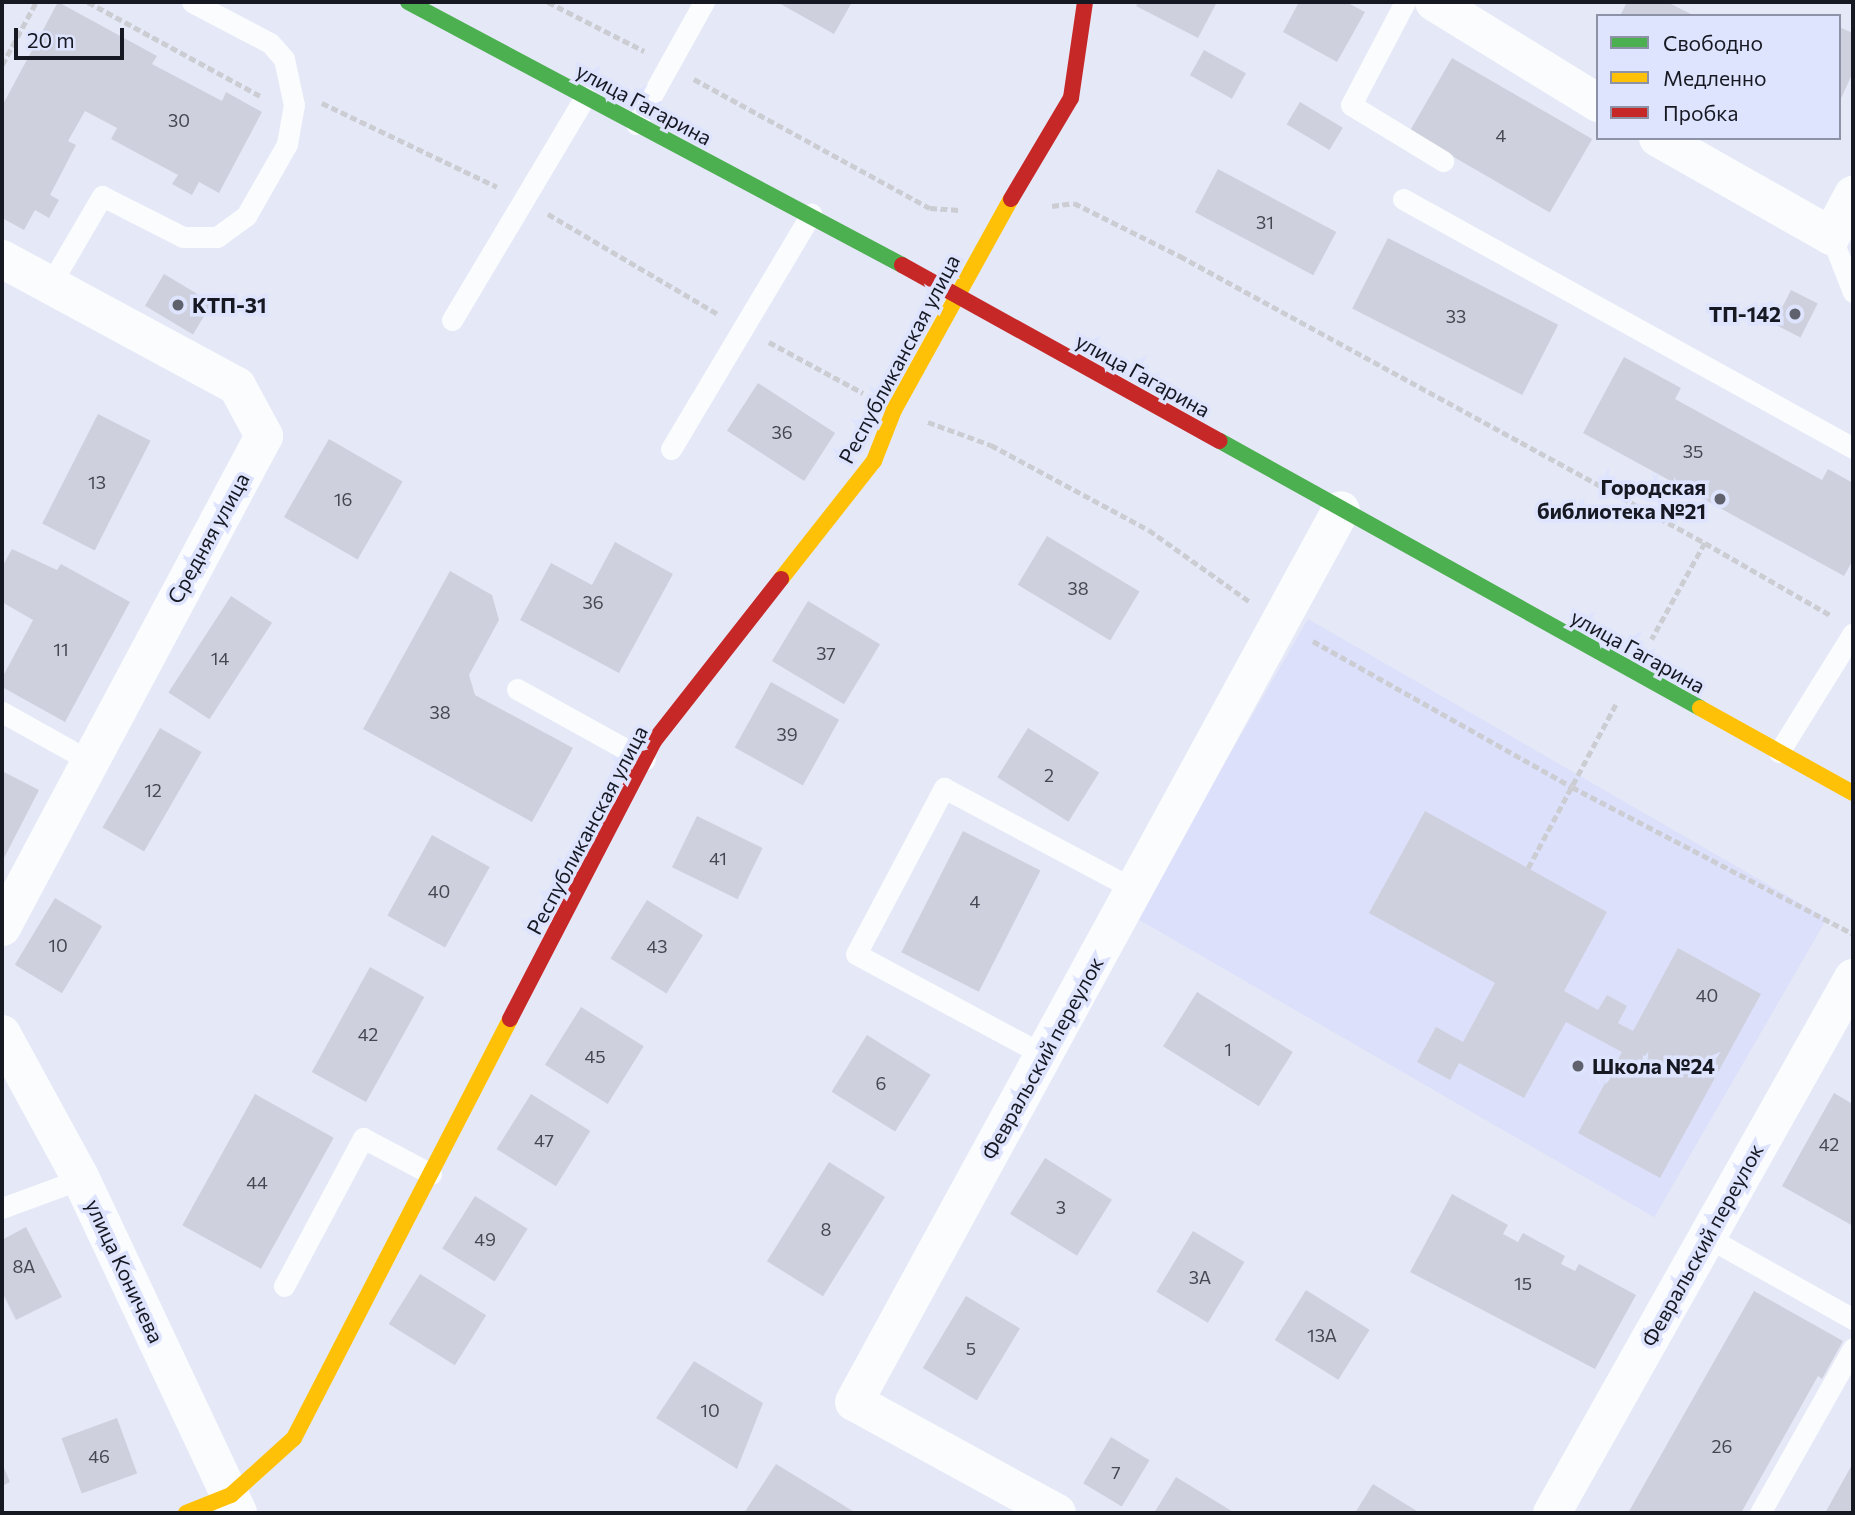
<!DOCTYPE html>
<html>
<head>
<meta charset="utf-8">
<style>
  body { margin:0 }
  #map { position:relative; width:1855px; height:1515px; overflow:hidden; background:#e5e8f7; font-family:Commissioner,sans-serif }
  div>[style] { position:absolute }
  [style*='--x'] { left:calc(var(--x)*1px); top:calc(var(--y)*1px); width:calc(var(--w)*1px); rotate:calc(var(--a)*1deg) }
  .built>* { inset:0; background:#dce0fa; transform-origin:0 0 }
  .building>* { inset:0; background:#ced1dd; transform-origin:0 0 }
  .path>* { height:4.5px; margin-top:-2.25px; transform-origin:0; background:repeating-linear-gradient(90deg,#cbcdd2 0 7px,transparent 0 10.5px) }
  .lane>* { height:21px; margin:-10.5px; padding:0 10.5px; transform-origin:10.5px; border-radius:10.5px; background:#fbfcfe }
  .street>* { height:38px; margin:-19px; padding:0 19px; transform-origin:19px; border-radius:19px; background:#fbfcfe }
  .fast>* { height:16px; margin:-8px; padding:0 8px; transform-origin:8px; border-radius:8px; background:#4caf50 }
  .slow>* { height:16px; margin:-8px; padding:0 8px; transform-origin:8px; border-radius:8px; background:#ffc107 }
  .jam>* { height:16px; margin:-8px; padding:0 8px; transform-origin:8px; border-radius:8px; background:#c62828 }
  .dots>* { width:19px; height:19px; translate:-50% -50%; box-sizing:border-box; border:4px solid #dee3fe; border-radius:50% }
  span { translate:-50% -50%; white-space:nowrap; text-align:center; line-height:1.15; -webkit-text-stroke:7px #dee3fe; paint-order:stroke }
  .number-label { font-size:18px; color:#454751 }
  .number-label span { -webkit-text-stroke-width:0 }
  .street-label { font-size:21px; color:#171922 }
  .poi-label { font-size:21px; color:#171922; font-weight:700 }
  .left { translate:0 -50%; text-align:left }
  .right { translate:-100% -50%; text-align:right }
  .frame { position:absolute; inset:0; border:4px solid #171922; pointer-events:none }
  .legend { position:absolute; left:1596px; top:14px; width:245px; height:126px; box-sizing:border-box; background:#dee3fe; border:2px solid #8e92a6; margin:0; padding:9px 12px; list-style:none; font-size:21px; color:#171922 }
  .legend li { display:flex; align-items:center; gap:14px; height:35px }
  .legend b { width:35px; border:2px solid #8e92a6 }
  .scale { position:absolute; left:14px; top:28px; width:110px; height:32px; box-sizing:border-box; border:4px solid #171922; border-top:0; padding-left:9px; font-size:21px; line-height:24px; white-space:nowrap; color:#171922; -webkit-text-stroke:5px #dee3fe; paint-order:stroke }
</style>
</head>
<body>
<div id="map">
  <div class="built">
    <div style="left:1308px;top:619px;width:599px;height:345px;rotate:30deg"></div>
  </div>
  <div class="building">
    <div style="clip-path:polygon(58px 2px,157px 56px,152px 64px,222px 101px,226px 92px,262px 112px,219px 193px,199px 182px,192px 195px,172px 184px,178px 175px,111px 139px,117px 128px,85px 111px,68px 141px,76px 145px,50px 195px,59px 200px,49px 218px,35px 210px,24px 230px,2px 218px,2px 106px)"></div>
    <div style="clip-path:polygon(777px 2px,852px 2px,834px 34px)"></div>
    <div style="clip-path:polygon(1138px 2px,1217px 2px,1198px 38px,1136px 6px)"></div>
    <div style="clip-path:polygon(1299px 2px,1346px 2px,1365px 12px,1337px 62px,1283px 32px)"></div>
    <div style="clip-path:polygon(1627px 2px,1667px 2px,1695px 16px,1620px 16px)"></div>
    <div style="clip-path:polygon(1839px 27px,1853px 33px,1853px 72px,1839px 103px)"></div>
    <div style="left:1204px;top:50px;width:48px;height:29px;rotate:29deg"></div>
    <div style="left:1452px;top:58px;width:162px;height:85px;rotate:30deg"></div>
    <div style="left:1300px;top:102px;width:50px;height:26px;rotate:31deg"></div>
    <div style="left:1218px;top:169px;width:134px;height:49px;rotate:28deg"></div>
    <div style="left:1388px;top:238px;width:191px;height:79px;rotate:27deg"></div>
    <div style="left:164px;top:274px;width:56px;height:37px;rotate:31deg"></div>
    <div style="left:1791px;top:290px;width:30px;height:38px;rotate:27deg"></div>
    <div style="clip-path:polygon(1624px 357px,1681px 388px,1675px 399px,1822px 480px,1828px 469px,1853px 483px,1853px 560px,1844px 576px,1583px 433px)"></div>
    <div style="left:758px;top:383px;width:92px;height:57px;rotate:33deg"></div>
    <div style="left:98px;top:414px;width:59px;height:123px;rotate:27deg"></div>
    <div style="left:329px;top:439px;width:85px;height:90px;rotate:30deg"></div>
    <div style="left:1047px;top:536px;width:108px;height:57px;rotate:31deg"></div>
    <div style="clip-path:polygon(615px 542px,673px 574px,619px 673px,520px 620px,551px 563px,592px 585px)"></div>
    <div style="clip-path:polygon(12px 549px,57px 570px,61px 564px,130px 602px,65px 722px,2px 687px,2px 678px,33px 620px,2px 602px,2px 567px)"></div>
    <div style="clip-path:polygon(450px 571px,492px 595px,499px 620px,469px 675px,475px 695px,573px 748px,532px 822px,363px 729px)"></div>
    <div style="left:231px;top:596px;width:49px;height:115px;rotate:33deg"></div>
    <div style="left:808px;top:601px;width:84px;height:70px;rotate:31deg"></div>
    <div style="left:771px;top:682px;width:78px;height:75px;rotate:29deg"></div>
    <div style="left:160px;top:728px;width:48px;height:115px;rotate:30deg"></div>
    <div style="left:1028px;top:728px;width:84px;height:58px;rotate:32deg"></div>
    <div style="clip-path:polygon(2px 771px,39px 790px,2px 862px)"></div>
    <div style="clip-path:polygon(1425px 811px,1607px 912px,1564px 991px,1598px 1010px,1607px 995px,1627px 1006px,1618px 1023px,1633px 1031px,1678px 948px,1761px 994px,1660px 1178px,1578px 1133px,1622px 1052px,1566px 1022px,1524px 1098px,1459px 1063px,1450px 1080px,1417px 1062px,1436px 1027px,1463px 1042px,1495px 983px,1369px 913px)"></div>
    <div style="left:697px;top:816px;width:73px;height:57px;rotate:26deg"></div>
    <div style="left:963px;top:831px;width:87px;height:136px;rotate:27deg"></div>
    <div style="left:432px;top:835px;width:66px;height:92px;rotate:29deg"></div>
    <div style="left:55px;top:898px;width:55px;height:78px;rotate:31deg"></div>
    <div style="left:647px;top:900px;width:66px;height:69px;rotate:32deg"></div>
    <div style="left:370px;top:967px;width:62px;height:120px;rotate:29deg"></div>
    <div style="left:1197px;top:992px;width:113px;height:64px;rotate:32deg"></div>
    <div style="left:581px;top:1007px;width:74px;height:68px;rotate:32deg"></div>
    <div style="left:867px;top:1035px;width:75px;height:67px;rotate:32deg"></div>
    <div style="clip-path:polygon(1834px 1093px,1851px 1103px,1853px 1100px,1853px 1226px,1782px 1186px)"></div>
    <div style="left:255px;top:1094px;width:90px;height:150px;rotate:29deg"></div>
    <div style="left:531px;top:1094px;width:70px;height:65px;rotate:32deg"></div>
    <div style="left:1045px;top:1158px;width:79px;height:66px;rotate:32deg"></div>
    <div style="left:829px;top:1162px;width:66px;height:117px;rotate:32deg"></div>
    <div style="clip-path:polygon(1452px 1194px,1508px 1225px,1503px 1234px,1518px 1242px,1523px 1233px,1565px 1256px,1561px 1264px,1575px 1271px,1579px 1264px,1636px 1295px,1595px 1369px,1410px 1272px)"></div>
    <div style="left:475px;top:1196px;width:62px;height:62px;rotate:32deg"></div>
    <div style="clip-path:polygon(26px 1227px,62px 1297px,16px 1320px,2px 1292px,2px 1240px)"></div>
    <div style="left:1193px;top:1231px;width:60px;height:71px;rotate:31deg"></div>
    <div style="left:420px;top:1274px;width:78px;height:59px;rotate:32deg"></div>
    <div style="left:1306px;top:1290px;width:75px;height:59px;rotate:32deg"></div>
    <div style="clip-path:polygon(1754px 1291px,1843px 1341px,1822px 1379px,1818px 1376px,1741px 1513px,1628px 1513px)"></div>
    <div style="left:966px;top:1296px;width:63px;height:84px;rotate:31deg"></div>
    <div style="clip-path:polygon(694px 1361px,763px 1403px,737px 1469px,656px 1418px)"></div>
    <div style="left:117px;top:1418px;width:59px;height:59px;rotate:70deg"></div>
    <div style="left:1111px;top:1437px;width:45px;height:54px;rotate:31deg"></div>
    <div style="clip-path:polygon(2px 1463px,10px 1482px,2px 1486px)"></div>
    <div style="clip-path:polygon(1853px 1463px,1853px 1513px,1825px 1513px)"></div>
    <div style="clip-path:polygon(776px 1464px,856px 1513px,744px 1513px)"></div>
    <div style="clip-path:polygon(1176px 1477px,1235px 1513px,1154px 1513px)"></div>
    <div style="clip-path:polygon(1373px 1484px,1420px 1513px,1355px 1513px)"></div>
  </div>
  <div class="path">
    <div style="--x:88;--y:2;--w:198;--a:28.6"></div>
    <div style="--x:548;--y:2;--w:108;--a:27"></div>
    <div style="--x:2;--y:65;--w:72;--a:-61.6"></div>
    <div style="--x:694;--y:79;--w:269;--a:28.7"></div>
    <div style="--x:930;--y:208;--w:30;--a:4"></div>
    <div style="--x:322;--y:103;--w:194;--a:25.6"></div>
    <div style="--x:1052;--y:206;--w:22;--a:-8"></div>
    <div style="--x:1074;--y:203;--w:119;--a:26.6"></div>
    <div style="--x:1180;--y:256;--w:598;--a:28.66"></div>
    <div style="--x:1705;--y:543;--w:110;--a:118.9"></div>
    <div style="--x:548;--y:214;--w:197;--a:30.5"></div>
    <div style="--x:769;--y:342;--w:107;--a:28.5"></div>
    <div style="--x:928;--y:422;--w:67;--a:20.1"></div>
    <div style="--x:991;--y:445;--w:179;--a:28.3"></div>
    <div style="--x:1149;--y:530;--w:123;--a:35.4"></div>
    <div style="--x:1705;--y:543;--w:146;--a:29.9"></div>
    <div style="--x:1313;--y:641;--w:297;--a:29.4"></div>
    <div style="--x:1572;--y:787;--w:317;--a:27.6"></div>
    <div style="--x:1528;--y:868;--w:188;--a:-61.8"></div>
  </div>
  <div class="lane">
    <div style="--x:1405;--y:2;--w:116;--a:117.7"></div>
    <div style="--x:1351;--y:105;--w:108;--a:31.3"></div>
    <div style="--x:636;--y:124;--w:140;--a:-60.9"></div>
    <div style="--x:1403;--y:199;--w:514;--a:28.96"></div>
    <div style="--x:1831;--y:236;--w:60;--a:68.6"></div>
    <div style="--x:50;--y:285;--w:103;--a:-59.7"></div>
    <div style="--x:102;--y:196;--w:91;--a:26.8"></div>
    <div style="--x:183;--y:237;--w:34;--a:0"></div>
    <div style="--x:217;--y:237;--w:36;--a:-36"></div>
    <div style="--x:246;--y:216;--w:83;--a:-60.3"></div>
    <div style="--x:287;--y:144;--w:40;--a:-80"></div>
    <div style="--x:294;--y:105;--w:47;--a:-102.3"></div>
    <div style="--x:284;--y:59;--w:21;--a:-131"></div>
    <div style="--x:270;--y:43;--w:88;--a:-152.3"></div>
    <div style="--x:452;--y:320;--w:260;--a:-59.2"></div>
    <div style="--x:671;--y:449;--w:274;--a:-59.2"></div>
    <div style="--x:517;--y:689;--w:146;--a:29"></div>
    <div style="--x:2;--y:712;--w:98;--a:29.2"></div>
    <div style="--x:1779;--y:752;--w:140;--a:-58.1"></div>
    <div style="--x:1044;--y:1055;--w:213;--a:-151.8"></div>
    <div style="--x:856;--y:954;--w:188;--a:-62.1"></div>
    <div style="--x:944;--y:788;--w:215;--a:28"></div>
    <div style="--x:2;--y:1208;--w:84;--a:-20.2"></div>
    <div style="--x:1707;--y:1237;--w:167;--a:29.3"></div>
    <div style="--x:284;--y:1286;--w:168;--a:-61.9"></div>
    <div style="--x:363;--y:1138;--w:77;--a:27.9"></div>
    <div style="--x:1760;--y:1513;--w:189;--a:-60.6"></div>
  </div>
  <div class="street">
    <div style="--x:1434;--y:2;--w:193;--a:31.6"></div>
    <div style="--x:1658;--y:138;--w:199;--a:29.5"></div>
    <div style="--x:1831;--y:236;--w:47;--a:-61.8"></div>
    <div style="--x:2;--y:259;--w:267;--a:28.4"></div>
    <div style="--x:237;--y:386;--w:57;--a:61.6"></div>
    <div style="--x:264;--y:436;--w:557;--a:118.08"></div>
    <div style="--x:2;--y:1034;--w:165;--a:61.4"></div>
    <div style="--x:81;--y:1179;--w:369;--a:64.8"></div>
    <div style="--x:1057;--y:1513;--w:231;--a:-151.3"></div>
    <div style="--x:854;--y:1402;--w:1016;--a:-61.37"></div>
    <div style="--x:1552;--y:1513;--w:614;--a:-60.64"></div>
  </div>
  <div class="fast">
    <div style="--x:408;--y:2;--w:560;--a:28.03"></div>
    <div style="--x:1220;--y:441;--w:549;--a:29.08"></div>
  </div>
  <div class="slow">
    <div style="--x:781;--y:579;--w:150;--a:-51.8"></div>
    <div style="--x:874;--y:461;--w:55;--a:-68.6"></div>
    <div style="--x:894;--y:410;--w:241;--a:-61"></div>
    <div style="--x:1700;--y:708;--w:175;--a:29.1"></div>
    <div style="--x:186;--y:1513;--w:48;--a:-21.8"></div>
    <div style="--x:231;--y:1495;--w:85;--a:-42.1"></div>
    <div style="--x:294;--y:1438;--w:471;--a:-62.7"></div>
  </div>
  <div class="jam">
    <div style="--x:1011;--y:199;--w:117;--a:-59.3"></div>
    <div style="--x:1071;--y:98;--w:97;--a:-81.7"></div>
    <div style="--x:902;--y:265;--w:363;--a:29"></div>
    <div style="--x:510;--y:1019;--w:313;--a:-62.6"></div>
    <div style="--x:654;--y:741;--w:206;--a:-51.9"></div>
  </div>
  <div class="dots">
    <div style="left:178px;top:305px;background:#5f616d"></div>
    <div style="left:1795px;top:314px;background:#5f616d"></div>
    <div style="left:1720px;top:499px;background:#5f616d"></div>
    <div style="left:1578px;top:1066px;background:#5f616d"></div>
  </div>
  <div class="number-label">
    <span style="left:179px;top:120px">30</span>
    <span style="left:1501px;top:135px">4</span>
    <span style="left:1265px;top:222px">31</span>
    <span style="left:1456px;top:316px">33</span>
    <span style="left:782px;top:432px">36</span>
    <span style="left:1693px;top:451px">35</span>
    <span style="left:97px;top:482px">13</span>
    <span style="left:343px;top:499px">16</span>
    <span style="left:1078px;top:588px">38</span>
    <span style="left:593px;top:602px">36</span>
    <span style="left:61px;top:649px">11</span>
    <span style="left:826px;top:653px">37</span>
    <span style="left:220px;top:658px">14</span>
    <span style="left:440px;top:712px">38</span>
    <span style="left:787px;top:734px">39</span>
    <span style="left:1049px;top:775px">2</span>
    <span style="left:153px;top:790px">12</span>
    <span style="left:718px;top:858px">41</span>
    <span style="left:439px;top:891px">40</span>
    <span style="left:975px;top:901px">4</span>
    <span style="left:58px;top:945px">10</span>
    <span style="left:657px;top:946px">43</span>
    <span style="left:1707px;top:995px">40</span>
    <span style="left:368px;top:1034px">42</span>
    <span style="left:1228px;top:1049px">1</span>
    <span style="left:595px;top:1056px">45</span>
    <span style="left:881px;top:1083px">6</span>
    <span style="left:544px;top:1140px">47</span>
    <span style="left:1829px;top:1144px">42</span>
    <span style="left:257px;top:1182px">44</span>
    <span style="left:1061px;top:1207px">3</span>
    <span style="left:826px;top:1229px">8</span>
    <span style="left:485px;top:1239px">49</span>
    <span style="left:24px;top:1266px">8А</span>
    <span style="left:1200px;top:1277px">3А</span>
    <span style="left:1523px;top:1283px">15</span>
    <span style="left:1322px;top:1335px">13А</span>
    <span style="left:971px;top:1348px">5</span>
    <span style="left:710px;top:1410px">10</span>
    <span style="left:1722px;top:1446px">26</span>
    <span style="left:99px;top:1456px">46</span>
    <span style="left:1116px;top:1472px">7</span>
  </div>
  <div class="street-label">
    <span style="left:644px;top:104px;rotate:28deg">улица Гагарина</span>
    <span style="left:899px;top:359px;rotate:-62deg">Республиканская улица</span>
    <span style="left:1143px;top:375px;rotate:29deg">улица Гагарина</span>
    <span style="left:208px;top:538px;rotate:-61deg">Средняя улица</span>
    <span style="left:1638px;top:651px;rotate:29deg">улица Гагарина</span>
    <span style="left:587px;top:830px;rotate:-62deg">Республиканская улица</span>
    <span style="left:1042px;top:1058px;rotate:-61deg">Февральский переулок</span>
    <span style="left:1702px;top:1245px;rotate:-61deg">Февральский переулок</span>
    <span style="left:125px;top:1271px;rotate:65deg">улица Коничева</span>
  </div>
  <div class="poi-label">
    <span class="left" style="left:192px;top:305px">КТП-31</span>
    <span class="right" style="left:1781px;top:314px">ТП-142</span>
    <span class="right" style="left:1706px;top:499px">Городская<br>библиотека №21</span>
    <span class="left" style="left:1592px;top:1066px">Школа №24</span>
  </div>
  <div class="frame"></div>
  <ul class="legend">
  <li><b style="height:9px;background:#4caf50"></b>Свободно</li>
  <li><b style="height:9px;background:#ffc107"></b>Медленно</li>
  <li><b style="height:9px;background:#c62828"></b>Пробка</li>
  </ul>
  <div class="scale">20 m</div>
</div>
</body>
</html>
